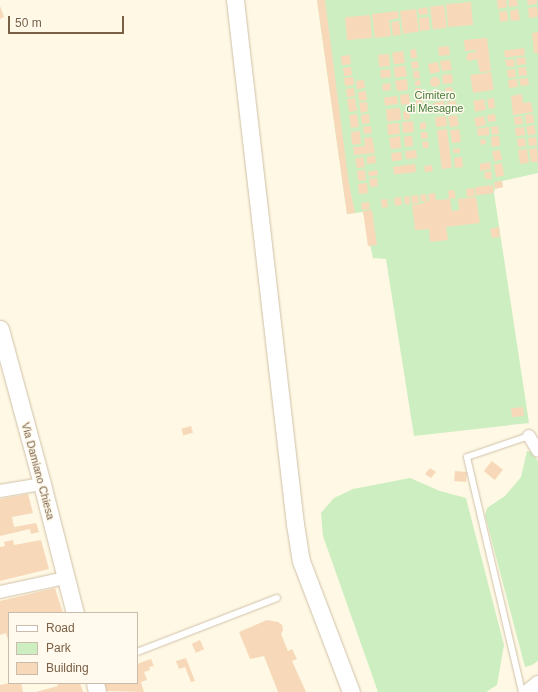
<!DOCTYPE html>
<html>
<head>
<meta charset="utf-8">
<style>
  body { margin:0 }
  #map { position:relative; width:538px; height:692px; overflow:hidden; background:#fef8e4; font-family:Helvetica,sans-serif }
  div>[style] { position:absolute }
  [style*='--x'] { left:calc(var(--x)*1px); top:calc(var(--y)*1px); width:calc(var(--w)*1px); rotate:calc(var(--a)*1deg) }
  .green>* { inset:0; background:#cdeec1 }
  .building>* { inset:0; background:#f7d9b9; transform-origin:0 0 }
  .round { border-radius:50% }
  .roads { filter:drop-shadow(0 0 1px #d1c0a8) drop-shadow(0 0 1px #d1c0a8) }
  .lane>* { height:6px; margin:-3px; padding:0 3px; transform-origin:3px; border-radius:3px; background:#fff }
  .street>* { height:12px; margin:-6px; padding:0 6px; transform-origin:6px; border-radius:6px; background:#fff }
  .secondary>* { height:17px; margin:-8.5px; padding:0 8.5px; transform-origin:8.5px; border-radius:8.5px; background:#fff }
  span { translate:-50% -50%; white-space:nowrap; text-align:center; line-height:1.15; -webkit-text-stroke:3px #fffaed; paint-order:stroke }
  .park-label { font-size:11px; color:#457b3b }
  .street-label { font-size:11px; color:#7a6046 }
  .legend { position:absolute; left:8px; top:612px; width:130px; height:72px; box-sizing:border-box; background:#fffaed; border:1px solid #cabcaa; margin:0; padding:5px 7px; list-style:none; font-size:12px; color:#7a6046 }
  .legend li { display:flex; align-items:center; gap:8px; height:20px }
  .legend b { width:20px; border:1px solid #cabcaa }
  .scale { position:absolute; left:8px; top:16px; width:116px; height:18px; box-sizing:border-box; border:2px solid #7a6046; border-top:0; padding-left:5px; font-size:12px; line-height:14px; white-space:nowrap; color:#7a6046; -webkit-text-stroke:3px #fffaed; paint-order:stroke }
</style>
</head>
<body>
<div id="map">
  <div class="green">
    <div style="clip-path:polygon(317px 0,538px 0,538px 173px,502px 181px,503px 187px,495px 189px,494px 193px,529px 423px,414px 436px,386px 259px,373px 258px,363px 212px,347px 214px)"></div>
    <div style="clip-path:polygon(527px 451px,531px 452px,538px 461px,538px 661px,532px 665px,525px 667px,485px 515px,487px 508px,505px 496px,521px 477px)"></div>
    <div style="clip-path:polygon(410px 478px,440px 491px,466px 498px,504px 645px,497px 685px,486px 692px,378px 692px,323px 536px,321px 513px,334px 498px,353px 489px)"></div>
  </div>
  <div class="building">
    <div style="clip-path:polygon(317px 0,325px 0,349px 184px,355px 213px,347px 214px)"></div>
    <div style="clip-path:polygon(497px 0,506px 0,507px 7px,498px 9px)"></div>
    <div style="clip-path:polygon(509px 0,517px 0,518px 6px,509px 7px)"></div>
    <div style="clip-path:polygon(527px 0,537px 0,537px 4px,528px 5px)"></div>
    <div style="left:471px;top:2px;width:23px;height:25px;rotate:85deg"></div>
    <div style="left:444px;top:5px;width:23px;height:14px;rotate:83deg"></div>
    <div style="clip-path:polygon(0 6px,4px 17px,0 19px)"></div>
    <div style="clip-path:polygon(427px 7px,428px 14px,419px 15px,418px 9px)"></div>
    <div style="left:537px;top:7px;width:10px;height:9px;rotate:84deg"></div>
    <div style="left:416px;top:9px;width:23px;height:16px;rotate:83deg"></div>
    <div style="clip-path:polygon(518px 9px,520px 20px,511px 21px,510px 11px)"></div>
    <div style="clip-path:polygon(398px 11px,399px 18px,389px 20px,391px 36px,375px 38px,372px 14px)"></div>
    <div style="left:507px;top:11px;width:10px;height:8px;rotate:84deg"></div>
    <div style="left:370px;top:15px;width:23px;height:25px;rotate:85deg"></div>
    <div style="left:429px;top:17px;width:13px;height:10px;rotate:86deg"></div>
    <div style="left:399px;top:21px;width:14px;height:8px;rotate:82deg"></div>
    <div style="clip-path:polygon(538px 32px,538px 53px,534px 53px,532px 33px)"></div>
    <div style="clip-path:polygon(487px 38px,491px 71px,480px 72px,477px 59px,469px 61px,466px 59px,468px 53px,476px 52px,476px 50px,465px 51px,464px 40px)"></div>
    <div style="left:449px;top:46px;width:9px;height:11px;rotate:84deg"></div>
    <div style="left:524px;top:48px;width:7px;height:20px;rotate:82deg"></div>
    <div style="left:416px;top:49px;width:9px;height:6px;rotate:84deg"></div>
    <div style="left:403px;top:51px;width:12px;height:11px;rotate:81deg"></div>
    <div style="left:389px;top:54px;width:12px;height:11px;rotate:85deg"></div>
    <div style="left:350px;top:55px;width:9px;height:9px;rotate:84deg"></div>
    <div style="left:525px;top:57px;width:7px;height:9px;rotate:82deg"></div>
    <div style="clip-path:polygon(514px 59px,515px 66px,507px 67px,505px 60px)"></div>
    <div style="clip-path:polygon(450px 60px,452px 70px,442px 71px,440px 61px)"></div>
    <div style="left:418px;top:61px;width:7px;height:7px;rotate:82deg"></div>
    <div style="left:438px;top:62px;width:10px;height:10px;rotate:79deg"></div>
    <div style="clip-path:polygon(405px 66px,407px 76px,395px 78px,394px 67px)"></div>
    <div style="left:351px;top:67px;width:8px;height:8px;rotate:83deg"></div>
    <div style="left:526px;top:67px;width:8px;height:8px;rotate:83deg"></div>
    <div style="left:390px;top:69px;width:8px;height:10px;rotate:83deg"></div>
    <div style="left:515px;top:69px;width:8px;height:8px;rotate:83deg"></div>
    <div style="clip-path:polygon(413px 71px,419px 71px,420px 78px,414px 79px)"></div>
    <div style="left:491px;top:72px;width:18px;height:21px;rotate:81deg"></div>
    <div style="left:452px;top:74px;width:9px;height:10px;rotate:84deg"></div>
    <div class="round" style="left:430px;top:77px;width:10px;height:10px"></div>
    <div style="left:353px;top:77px;width:8px;height:9px;rotate:83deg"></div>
    <div style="clip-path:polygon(528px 78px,529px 85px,521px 86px,519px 79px)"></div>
    <div style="clip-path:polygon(407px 79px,408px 90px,397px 91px,395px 81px)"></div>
    <div style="left:517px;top:79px;width:8px;height:9px;rotate:83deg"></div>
    <div style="left:364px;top:80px;width:8px;height:8px;rotate:83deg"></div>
    <div style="clip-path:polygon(420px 80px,421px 85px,415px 86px,415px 81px)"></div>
    <div style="left:390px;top:83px;width:7px;height:8px;rotate:82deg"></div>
    <div style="left:452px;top:87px;width:10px;height:7px;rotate:79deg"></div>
    <div style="left:354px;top:88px;width:8px;height:8px;rotate:83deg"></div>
    <div style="clip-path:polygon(415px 88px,421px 88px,422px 95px,416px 95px)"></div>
    <div style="clip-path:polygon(439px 90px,440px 98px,433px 98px,432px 91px)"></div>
    <div style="left:366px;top:91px;width:9px;height:8px;rotate:84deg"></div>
    <div style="left:409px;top:94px;width:10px;height:9px;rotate:84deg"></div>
    <div style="clip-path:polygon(522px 94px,523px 103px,531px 102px,533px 112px,513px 115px,511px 96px)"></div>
    <div style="left:397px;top:96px;width:8px;height:13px;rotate:83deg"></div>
    <div style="left:355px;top:98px;width:13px;height:8px;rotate:81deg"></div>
    <div style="clip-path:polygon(422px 98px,423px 104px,416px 105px,416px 99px)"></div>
    <div style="clip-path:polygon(494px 98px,495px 108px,489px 109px,487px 99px)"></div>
    <div style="left:484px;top:99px;width:11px;height:11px;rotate:80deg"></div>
    <div style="left:444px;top:101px;width:11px;height:11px;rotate:80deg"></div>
    <div style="left:456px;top:101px;width:11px;height:9px;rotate:85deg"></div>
    <div style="clip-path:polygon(367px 102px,368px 111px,361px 113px,359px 103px)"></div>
    <div style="left:400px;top:108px;width:12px;height:14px;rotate:85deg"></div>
    <div style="left:409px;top:111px;width:8px;height:6px;rotate:83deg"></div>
    <div style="left:357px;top:114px;width:13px;height:8px;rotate:81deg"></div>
    <div style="left:369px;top:114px;width:9px;height:8px;rotate:84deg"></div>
    <div style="left:495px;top:114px;width:7px;height:8px;rotate:82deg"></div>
    <div style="left:533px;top:114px;width:9px;height:8px;rotate:84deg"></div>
    <div style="left:457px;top:115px;width:11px;height:9px;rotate:80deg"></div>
    <div style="left:446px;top:116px;width:10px;height:11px;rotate:84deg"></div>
    <div style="left:484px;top:116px;width:9px;height:10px;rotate:77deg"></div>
    <div style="left:522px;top:116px;width:8px;height:8px;rotate:83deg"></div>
    <div style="left:413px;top:121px;width:11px;height:11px;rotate:85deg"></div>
    <div style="clip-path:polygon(426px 122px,426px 129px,420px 129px,420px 123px)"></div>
    <div style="left:399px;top:123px;width:11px;height:12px;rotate:85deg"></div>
    <div style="left:534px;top:125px;width:9px;height:8px;rotate:77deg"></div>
    <div style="left:371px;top:126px;width:7px;height:8px;rotate:82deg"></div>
    <div style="left:498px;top:126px;width:8px;height:7px;rotate:83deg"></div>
    <div style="clip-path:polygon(489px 127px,489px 135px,478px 136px,477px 129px)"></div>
    <div style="left:524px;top:127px;width:8px;height:9px;rotate:83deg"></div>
    <div style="left:447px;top:129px;width:39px;height:10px;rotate:83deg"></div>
    <div style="left:459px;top:129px;width:13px;height:9px;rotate:81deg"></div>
    <div style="left:360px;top:131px;width:13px;height:9px;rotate:86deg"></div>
    <div style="clip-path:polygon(421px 132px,427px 132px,428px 138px,421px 139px)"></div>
    <div style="clip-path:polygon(400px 136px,401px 148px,391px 149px,389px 138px)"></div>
    <div style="left:412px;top:136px;width:10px;height:8px;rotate:84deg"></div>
    <div style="left:499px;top:136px;width:10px;height:8px;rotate:84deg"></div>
    <div style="clip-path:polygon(372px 137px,375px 153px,354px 155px,353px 147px,365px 146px,364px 138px)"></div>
    <div style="left:536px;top:137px;width:8px;height:8px;rotate:83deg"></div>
    <div style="left:525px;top:138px;width:8px;height:8px;rotate:83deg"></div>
    <div style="left:485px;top:139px;width:5px;height:5px;rotate:79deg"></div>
    <div style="clip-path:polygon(428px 141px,429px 148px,423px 148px,422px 142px)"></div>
    <div style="clip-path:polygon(460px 148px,460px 153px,453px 153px,453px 149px)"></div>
    <div style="clip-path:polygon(537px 148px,538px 162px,531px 162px,529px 149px)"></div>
    <div style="left:527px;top:149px;width:14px;height:9px;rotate:82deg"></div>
    <div style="left:416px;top:150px;width:8px;height:11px;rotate:83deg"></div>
    <div style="left:500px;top:150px;width:10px;height:8px;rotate:79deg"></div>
    <div style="left:401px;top:152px;width:8px;height:10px;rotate:83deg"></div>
    <div style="clip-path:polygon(375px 155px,376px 163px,367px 164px,367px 157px)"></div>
    <div style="left:363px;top:157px;width:10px;height:8px;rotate:79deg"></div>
    <div style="left:462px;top:157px;width:10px;height:8px;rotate:84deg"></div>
    <div style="clip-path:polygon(490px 162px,491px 169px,480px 171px,480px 164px)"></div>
    <div style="left:502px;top:163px;width:13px;height:8px;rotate:81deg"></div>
    <div style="left:415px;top:164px;width:8px;height:22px;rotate:83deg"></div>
    <div style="left:432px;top:165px;width:6px;height:8px;rotate:81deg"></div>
    <div style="left:365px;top:170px;width:10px;height:8px;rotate:84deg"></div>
    <div style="left:377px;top:170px;width:5px;height:9px;rotate:79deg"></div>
    <div style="clip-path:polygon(491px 171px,492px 179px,485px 179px,484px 172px)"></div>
    <div style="left:377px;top:178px;width:8px;height:8px;rotate:83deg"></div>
    <div style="clip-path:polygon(502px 181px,503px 187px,495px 189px,494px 182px)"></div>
    <div style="left:367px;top:183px;width:10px;height:9px;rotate:84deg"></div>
    <div style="left:493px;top:185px;width:8px;height:18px;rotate:83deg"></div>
    <div style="left:474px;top:188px;width:8px;height:8px;rotate:83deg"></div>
    <div style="clip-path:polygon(454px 190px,456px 198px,449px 199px,448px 191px)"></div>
    <div style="clip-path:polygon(435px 193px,436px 200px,450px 199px,452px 211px,459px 210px,458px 199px,476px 197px,480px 223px,446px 227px,448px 240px,430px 242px,429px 229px,415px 230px,412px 205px,425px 203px,424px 201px,421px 202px,420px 195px,426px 194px,427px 201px,429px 201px,428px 194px)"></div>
    <div style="left:418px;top:195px;width:8px;height:7px;rotate:83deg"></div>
    <div style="left:409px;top:196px;width:8px;height:5px;rotate:83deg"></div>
    <div style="left:401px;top:197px;width:8px;height:7px;rotate:83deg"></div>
    <div style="left:387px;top:199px;width:8px;height:6px;rotate:83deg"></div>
    <div style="left:369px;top:202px;width:7px;height:8px;rotate:82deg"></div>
    <div style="left:372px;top:210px;width:35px;height:9px;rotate:82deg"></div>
    <div style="clip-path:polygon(499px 227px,500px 237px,492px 238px,490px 229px)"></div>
    <div style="left:523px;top:407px;width:9px;height:12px;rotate:84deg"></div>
    <div style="left:191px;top:426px;width:7px;height:10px;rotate:74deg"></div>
    <div style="left:492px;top:461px;width:14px;height:13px;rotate:39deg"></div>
    <div style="clip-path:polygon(430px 468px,436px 472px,431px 478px,425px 474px)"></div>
    <div style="left:455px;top:471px;width:12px;height:10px;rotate:5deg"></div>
    <div style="clip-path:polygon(28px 494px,33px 513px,12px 517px,14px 527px,36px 523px,39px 532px,31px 534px,30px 529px,0 536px,0 499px)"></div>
    <div style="clip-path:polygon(13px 540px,14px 545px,41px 540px,49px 569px,0 581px,0 547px,5px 546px,4px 542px)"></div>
    <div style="clip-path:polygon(55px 588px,63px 613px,9px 613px,9px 640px,8px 640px,6px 633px,0 635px,0 601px)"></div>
    <div style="clip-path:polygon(267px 620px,278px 622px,282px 625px,283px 630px,281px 634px,288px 651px,292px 649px,297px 659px,292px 661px,306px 692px,278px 692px,264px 656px,250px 659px,239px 632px)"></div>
    <div style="left:200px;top:640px;width:10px;height:9px;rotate:66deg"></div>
    <div style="clip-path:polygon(186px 658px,195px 681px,191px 682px,185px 667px,179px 669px,176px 661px)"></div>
    <div style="clip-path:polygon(151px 659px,154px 666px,149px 667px,150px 670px,144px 672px,147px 680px,141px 682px,144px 692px,107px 691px,104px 683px,137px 683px,137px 664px)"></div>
    <div style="clip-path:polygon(10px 683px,21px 683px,23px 692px,0 692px,0 685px)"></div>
    <div style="clip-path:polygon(57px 683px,80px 683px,83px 692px,36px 692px,58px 686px)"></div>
  </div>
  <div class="roads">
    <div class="lane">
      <div style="--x:137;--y:652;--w:150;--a:-21.1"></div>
      <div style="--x:522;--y:692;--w:241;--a:-103.2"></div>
      <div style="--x:467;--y:457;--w:65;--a:-18.7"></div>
    </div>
    <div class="street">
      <div style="--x:529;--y:436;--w:17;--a:59"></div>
      <div style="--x:0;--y:491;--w:43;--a:-9.5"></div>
      <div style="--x:0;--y:592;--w:66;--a:-12.2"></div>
    </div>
    <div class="secondary">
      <div style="--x:235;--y:0;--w:527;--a:83.47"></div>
      <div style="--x:295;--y:524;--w:37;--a:81"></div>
      <div style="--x:301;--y:561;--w:140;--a:69.1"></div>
      <div style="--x:0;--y:329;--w:161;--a:74.8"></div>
      <div style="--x:42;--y:484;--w:133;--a:75.7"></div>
      <div style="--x:95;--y:683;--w:9;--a:77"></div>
      <div style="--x:528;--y:692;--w:13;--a:-39"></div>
    </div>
  </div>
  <div class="park-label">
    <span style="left:435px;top:102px">Cimitero<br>di Mesagne</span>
  </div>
  <div class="street-label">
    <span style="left:38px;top:471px;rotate:75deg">Via Damiano Chiesa</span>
  </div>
  <ul class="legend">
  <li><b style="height:5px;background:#fff"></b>Road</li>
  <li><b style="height:11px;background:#cdeec1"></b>Park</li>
  <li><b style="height:11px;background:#f7d9b9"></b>Building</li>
  </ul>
  <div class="scale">50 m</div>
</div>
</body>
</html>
